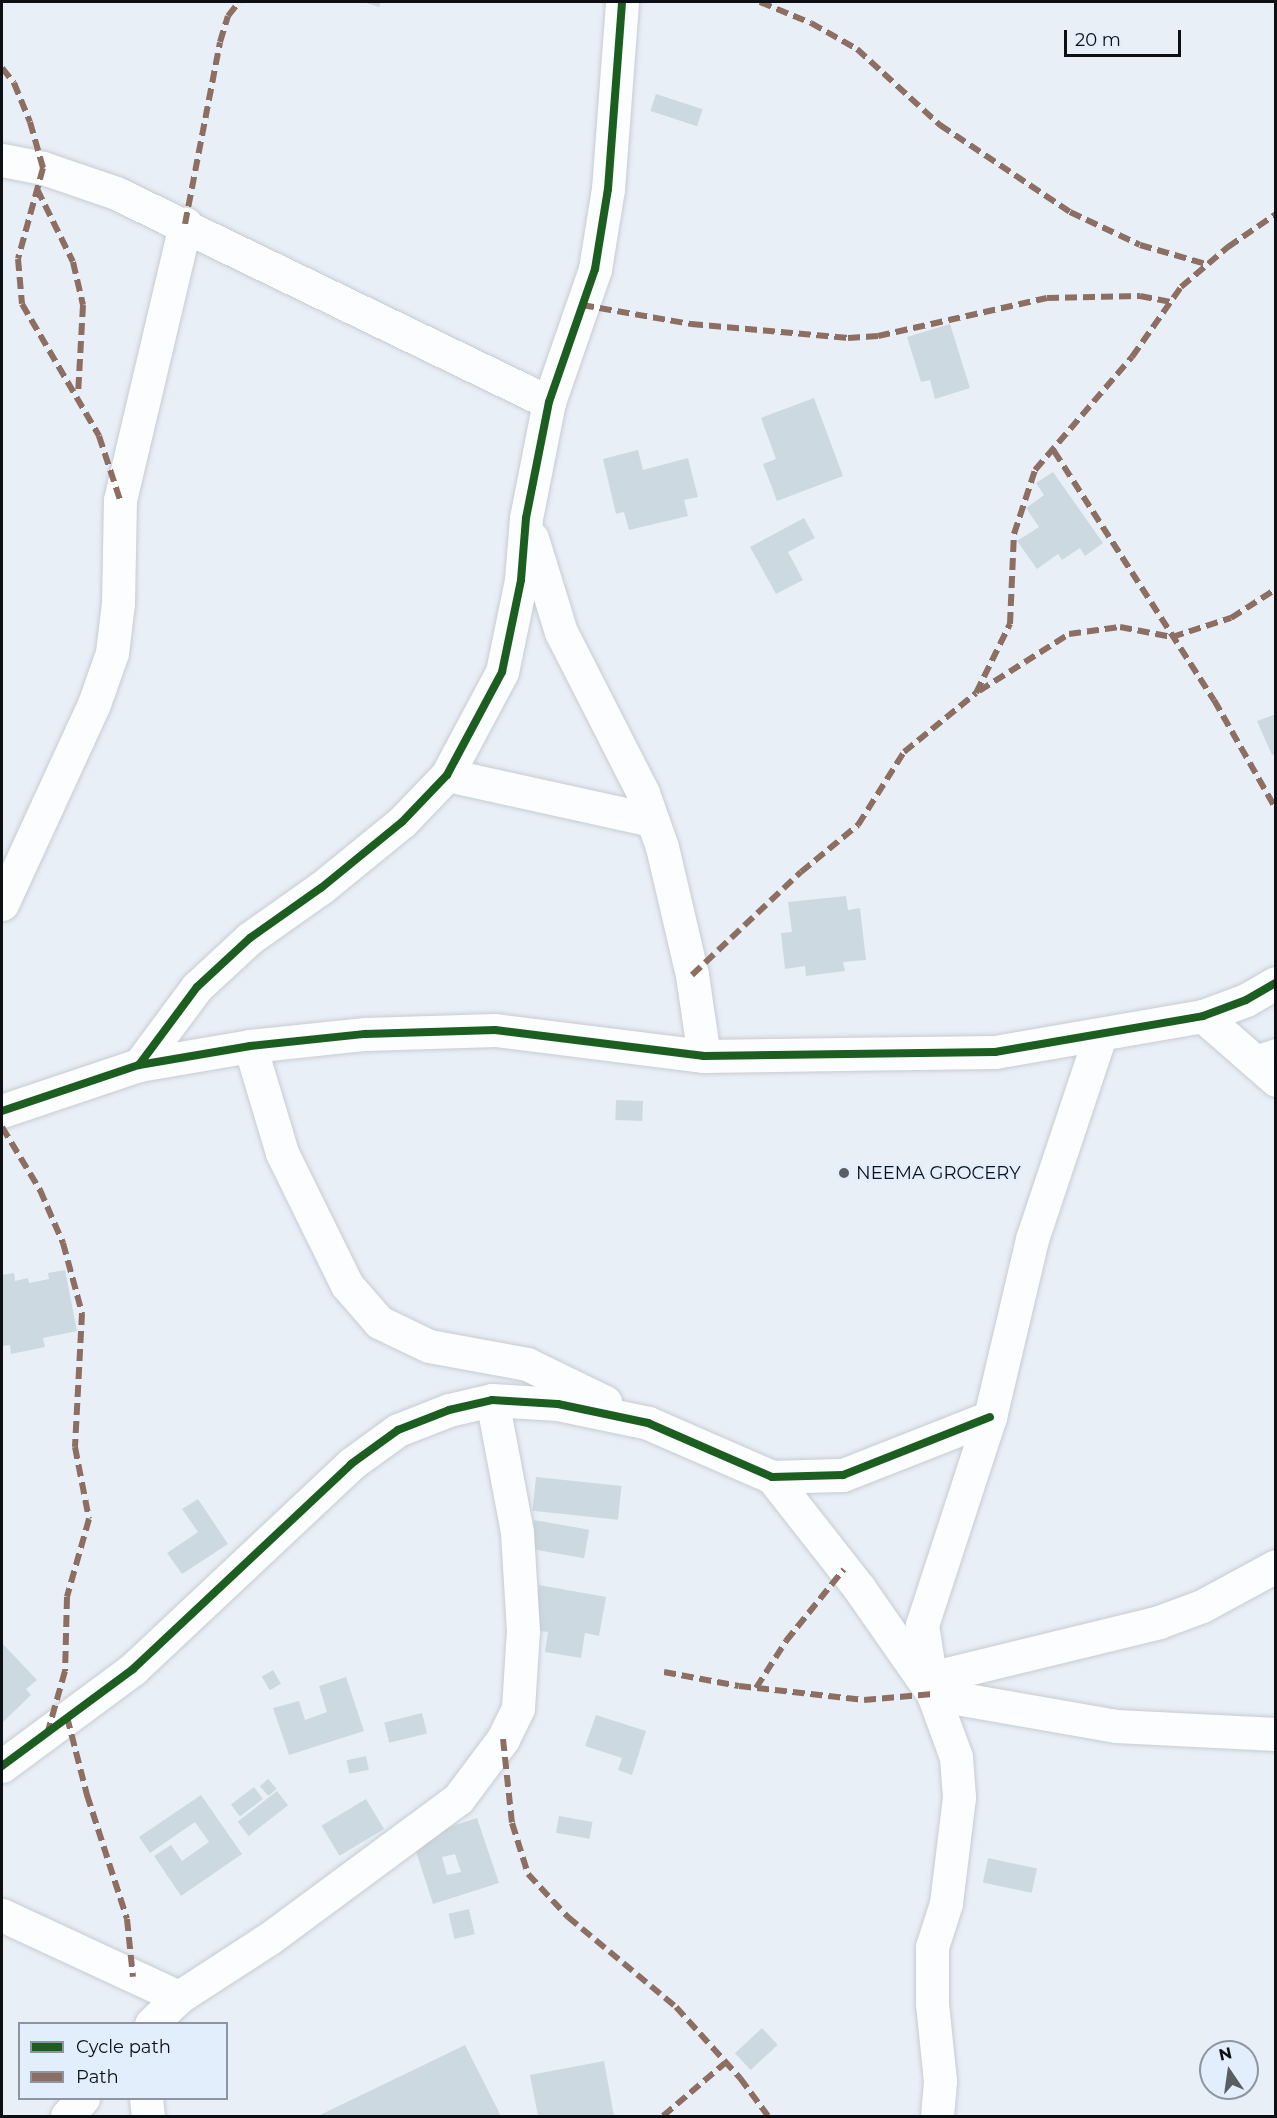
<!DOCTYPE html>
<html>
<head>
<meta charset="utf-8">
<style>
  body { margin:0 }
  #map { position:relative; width:1277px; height:2118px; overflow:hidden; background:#e9eff7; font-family:Montserrat,sans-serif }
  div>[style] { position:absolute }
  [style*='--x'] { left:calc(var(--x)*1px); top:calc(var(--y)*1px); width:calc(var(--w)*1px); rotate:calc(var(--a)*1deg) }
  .building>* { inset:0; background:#ccd9e1; transform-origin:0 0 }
  .roads { filter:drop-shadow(0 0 2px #c7ccd2) drop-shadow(0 0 2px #c7ccd2) }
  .lane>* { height:16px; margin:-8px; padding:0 8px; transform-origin:8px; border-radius:8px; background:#fcfdfe }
  .street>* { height:33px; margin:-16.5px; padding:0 16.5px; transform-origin:16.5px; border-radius:16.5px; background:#fcfdfe }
  .secondary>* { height:33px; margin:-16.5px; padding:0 16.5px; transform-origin:16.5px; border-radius:16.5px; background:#fcfdfe }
  .quiet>* { height:6px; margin-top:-3px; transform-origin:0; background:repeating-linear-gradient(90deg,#8d6e63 0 12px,transparent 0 18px) }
  .cycleway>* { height:8px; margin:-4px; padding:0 4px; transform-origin:4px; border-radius:4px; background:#1b5e20 }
  .dots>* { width:16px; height:16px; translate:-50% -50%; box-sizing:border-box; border:3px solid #e3eefd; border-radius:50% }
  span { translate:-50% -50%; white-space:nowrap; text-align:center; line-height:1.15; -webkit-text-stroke:5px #e3eefd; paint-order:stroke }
  .poi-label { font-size:18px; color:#0c1014 }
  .left { translate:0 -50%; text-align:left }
  .frame { position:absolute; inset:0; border:3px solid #0c1014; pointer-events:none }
  .legend { position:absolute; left:18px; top:2022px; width:210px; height:78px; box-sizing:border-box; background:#e3eefd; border:2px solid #8d95a0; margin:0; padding:8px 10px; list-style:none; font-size:18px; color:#0c1014 }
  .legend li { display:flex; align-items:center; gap:12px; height:30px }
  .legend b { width:30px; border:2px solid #8d95a0 }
  .north { position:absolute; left:1199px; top:2040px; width:60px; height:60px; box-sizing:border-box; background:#e3eefd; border:2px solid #8d95a0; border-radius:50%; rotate:347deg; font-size:16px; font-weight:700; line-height:24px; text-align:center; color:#0c1014 }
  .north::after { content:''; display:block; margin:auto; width:21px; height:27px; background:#595e63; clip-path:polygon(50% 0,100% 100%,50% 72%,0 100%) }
  .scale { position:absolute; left:1064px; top:30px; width:117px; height:27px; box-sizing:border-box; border:3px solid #0c1014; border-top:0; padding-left:8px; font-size:18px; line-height:21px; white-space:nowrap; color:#0c1014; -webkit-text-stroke:4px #e3eefd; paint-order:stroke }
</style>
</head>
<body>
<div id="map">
  <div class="building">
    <div style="clip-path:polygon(363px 2px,381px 2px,379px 7px)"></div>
    <div style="left:656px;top:94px;width:49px;height:18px;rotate:18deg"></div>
    <div style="clip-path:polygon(950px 324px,970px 388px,935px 399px,930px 380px,921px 382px,907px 337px)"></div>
    <div style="clip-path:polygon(814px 398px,843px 476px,777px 501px,763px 464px,776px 459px,761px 418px)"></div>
    <div style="clip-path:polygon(638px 450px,643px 470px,688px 458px,698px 497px,684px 500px,688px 516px,629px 530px,624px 512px,616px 514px,603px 459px)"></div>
    <div style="clip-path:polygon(1053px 472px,1103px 543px,1085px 556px,1080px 548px,1062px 560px,1058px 554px,1037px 569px,1017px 541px,1039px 527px,1026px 508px,1044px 495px,1036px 483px)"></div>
    <div style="clip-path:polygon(804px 518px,815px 538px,788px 552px,803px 580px,776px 594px,750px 547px)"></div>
    <div style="clip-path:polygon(1276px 714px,1276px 753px,1272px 755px,1257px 721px)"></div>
    <div style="clip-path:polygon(846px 896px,848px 910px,860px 908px,866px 960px,843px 962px,845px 971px,806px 976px,805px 966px,785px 969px,781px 933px,792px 932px,788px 902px)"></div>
    <div style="left:616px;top:1100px;width:27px;height:20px;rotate:2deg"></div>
    <div style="clip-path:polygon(65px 1270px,77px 1331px,43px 1338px,45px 1347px,11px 1354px,10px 1345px,2px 1346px,2px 1275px,14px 1273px,15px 1281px,28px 1278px,29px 1283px,49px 1279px,48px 1273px)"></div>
    <div style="left:536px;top:1477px;width:86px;height:34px;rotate:6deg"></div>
    <div style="clip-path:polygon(198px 1499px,228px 1544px,182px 1574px,167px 1553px,198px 1532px,182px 1509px)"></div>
    <div style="left:534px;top:1520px;width:56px;height:29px;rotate:10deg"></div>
    <div style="clip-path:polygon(539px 1585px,606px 1597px,599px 1636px,585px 1633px,581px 1658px,545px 1652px,548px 1632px,532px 1630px)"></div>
    <div style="clip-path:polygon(2px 1643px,37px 1680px,26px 1689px,31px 1695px,2px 1723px)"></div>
    <div style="left:273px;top:1670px;width:16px;height:13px;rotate:60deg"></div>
    <div style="clip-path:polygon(346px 1677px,364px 1731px,289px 1755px,273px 1708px,299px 1701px,305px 1720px,327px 1712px,319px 1686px)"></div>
    <div style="left:422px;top:1713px;width:21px;height:39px;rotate:76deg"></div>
    <div style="clip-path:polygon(596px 1715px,646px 1731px,632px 1775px,618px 1770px,622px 1758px,585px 1746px)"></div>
    <div style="left:366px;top:1756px;width:14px;height:20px;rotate:78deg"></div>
    <div style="left:268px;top:1779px;width:13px;height:11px;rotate:48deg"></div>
    <div style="left:254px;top:1787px;width:15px;height:29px;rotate:53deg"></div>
    <div style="left:277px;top:1791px;width:18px;height:50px;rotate:52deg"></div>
    <div style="clip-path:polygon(201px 1795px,242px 1854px,181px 1896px,154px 1856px,171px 1845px,182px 1861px,209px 1842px,195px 1822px,150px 1853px,139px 1837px)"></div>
    <div style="left:366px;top:1799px;width:35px;height:52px;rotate:59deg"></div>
    <div style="left:559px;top:1816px;width:34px;height:17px;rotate:10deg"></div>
    <div style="clip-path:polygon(evenodd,477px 1818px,499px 1883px,433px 1904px,412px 1839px,477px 1818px,455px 1854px,461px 1872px,447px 1875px,442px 1857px,455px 1854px)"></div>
    <div style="left:988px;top:1858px;width:50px;height:25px;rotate:12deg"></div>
    <div style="left:469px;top:1909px;width:26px;height:21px;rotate:77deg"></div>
    <div style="left:762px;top:2028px;width:23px;height:37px;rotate:47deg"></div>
    <div style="clip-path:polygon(465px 2045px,501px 2116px,318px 2116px)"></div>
    <div style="clip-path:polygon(604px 2061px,614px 2116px,538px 2116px,530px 2075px)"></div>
  </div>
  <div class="roads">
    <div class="lane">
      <div style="--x:1248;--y:1056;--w:29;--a:-18"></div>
    </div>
    <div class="street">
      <div style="--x:2;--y:160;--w:42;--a:11"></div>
      <div style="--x:43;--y:168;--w:77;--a:18.9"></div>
      <div style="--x:116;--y:193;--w:481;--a:25.8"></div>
      <div style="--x:532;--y:538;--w:98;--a:72.9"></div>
      <div style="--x:561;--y:632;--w:181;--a:63"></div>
      <div style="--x:643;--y:793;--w:57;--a:70.6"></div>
      <div style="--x:662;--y:847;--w:131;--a:76.8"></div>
      <div style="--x:692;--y:975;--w:82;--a:81.6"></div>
      <div style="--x:447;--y:775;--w:210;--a:12.4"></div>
      <div style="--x:2;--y:904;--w:220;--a:-65.3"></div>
      <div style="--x:94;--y:704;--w:54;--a:-70.6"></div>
      <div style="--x:112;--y:653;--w:50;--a:-83.2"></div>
      <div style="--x:118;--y:603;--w:103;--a:-88.9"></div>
      <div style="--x:120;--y:500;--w:284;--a:-76.7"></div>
      <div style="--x:1203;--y:1016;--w:97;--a:41.2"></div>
      <div style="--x:250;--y:1046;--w:112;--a:73.3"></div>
      <div style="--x:282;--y:1153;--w:147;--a:63.8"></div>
      <div style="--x:347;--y:1285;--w:49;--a:49.1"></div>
      <div style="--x:379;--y:1322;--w:55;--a:25.6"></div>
      <div style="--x:429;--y:1346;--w:100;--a:10.4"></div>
      <div style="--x:527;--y:1364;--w:87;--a:26"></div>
      <div style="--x:139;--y:1065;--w:97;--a:-53.4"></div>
      <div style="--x:197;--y:987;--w:72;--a:-42.8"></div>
      <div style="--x:250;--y:938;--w:87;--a:-35.2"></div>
      <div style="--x:321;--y:888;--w:104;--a:-39.2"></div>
      <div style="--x:402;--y:822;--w:65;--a:-46.2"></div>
      <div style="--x:447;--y:775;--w:117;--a:-61.9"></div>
      <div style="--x:502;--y:672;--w:94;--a:-78.3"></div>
      <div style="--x:521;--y:580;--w:62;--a:-85.4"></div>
      <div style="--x:526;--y:518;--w:118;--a:-78.8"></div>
      <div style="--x:549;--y:402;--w:141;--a:-70.9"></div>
      <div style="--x:595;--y:269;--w:81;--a:-80.8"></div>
      <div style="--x:608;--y:189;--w:188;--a:-85.7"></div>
      <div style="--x:772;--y:1477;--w:141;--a:51.9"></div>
      <div style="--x:859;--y:1588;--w:129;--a:55.1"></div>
      <div style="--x:933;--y:1694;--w:186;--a:9.9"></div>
      <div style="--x:1116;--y:1726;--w:160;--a:2.9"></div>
      <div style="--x:930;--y:1678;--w:236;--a:-13.7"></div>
      <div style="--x:1159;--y:1622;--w:46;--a:-20.4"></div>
      <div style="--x:1202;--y:1606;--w:84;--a:-28.4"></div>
      <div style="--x:2;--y:1766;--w:163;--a:-36.5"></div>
      <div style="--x:133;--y:1669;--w:299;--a:-43.2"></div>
      <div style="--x:351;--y:1464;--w:58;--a:-35.9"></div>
      <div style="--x:398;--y:1430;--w:55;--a:-21.4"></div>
      <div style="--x:449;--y:1410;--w:44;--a:-13.1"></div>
      <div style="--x:492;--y:1400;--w:66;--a:3.5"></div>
      <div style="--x:558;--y:1404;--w:92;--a:11.9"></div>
      <div style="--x:648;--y:1423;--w:135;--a:23.5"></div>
      <div style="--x:772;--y:1477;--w:71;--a:-1.6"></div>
      <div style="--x:843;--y:1475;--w:158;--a:-21.5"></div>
      <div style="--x:2;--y:1915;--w:195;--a:24.9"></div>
      <div style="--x:151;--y:2024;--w:39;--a:-44"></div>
      <div style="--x:179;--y:1997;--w:108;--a:-33"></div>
      <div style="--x:270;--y:1938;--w:234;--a:-36.5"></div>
      <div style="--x:458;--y:1799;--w:75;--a:-53.1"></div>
      <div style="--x:503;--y:1739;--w:34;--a:-64"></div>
      <div style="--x:518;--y:1708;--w:77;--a:-86.3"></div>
      <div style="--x:523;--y:1631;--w:99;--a:-93.5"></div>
      <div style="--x:517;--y:1532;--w:134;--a:-100.7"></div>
      <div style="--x:146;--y:2098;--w:18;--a:84"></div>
      <div style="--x:67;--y:2116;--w:24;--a:-48"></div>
      <div style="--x:937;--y:2116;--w:35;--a:-85"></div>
      <div style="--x:940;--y:2081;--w:77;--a:-95.9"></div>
      <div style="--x:932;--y:2004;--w:57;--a:-90"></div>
      <div style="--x:932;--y:1947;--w:46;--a:-72.3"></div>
      <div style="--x:946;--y:1903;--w:107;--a:-83"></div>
      <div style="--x:959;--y:1797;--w:40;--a:-94.3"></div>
      <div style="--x:956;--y:1757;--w:67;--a:-110.1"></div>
      <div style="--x:933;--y:1694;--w:70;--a:-99.1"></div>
      <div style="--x:922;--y:1625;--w:219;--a:-71.9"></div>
      <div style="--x:990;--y:1417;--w:183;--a:-76.7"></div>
      <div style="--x:1032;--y:1239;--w:214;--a:-71.5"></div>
    </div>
    <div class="secondary">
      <div style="--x:2;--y:1111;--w:145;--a:-18.6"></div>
      <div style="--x:139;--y:1065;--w:113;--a:-9.7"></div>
      <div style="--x:250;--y:1046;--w:116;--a:-6"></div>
      <div style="--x:365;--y:1034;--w:130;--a:-1.8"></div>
      <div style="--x:495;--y:1030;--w:211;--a:7.1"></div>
      <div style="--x:704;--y:1056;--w:291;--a:-0.8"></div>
      <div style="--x:995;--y:1052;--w:211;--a:-9.8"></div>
      <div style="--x:1203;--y:1016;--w:46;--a:-20.4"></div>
      <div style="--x:1246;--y:1000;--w:34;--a:-30"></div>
    </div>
  </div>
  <div class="quiet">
    <div style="--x:760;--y:2;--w:55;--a:22.4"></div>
    <div style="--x:811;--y:23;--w:53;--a:29.5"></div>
    <div style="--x:857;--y:49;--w:113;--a:42.5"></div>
    <div style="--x:940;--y:125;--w:156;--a:33.8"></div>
    <div style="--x:1070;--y:212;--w:77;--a:25.2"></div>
    <div style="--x:1140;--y:245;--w:69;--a:16.1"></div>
    <div style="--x:2;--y:68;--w:19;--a:51"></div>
    <div style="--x:14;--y:83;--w:42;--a:67.7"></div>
    <div style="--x:30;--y:122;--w:48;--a:74.2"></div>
    <div style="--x:43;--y:168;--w:94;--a:105.4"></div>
    <div style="--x:18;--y:259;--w:45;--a:84.9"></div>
    <div style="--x:22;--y:304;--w:153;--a:59.7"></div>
    <div style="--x:99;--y:436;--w:67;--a:71.8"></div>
    <div style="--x:37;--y:189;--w:81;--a:63.7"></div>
    <div style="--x:73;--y:262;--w:44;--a:76.9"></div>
    <div style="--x:83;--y:305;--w:89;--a:93.2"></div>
    <div style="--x:185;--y:224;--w:185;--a:-79.1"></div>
    <div style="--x:220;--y:42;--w:27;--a:-73"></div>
    <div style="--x:228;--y:16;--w:18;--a:-52"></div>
    <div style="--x:582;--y:305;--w:111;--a:9.9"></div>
    <div style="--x:691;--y:324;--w:158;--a:5.1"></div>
    <div style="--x:848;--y:338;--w:30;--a:-4"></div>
    <div style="--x:878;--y:336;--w:173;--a:-12.7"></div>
    <div style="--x:1047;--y:298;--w:93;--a:-1.2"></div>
    <div style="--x:1140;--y:296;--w:31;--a:11"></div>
    <div style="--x:1054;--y:451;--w:296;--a:57.3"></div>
    <div style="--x:1214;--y:700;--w:125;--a:60.4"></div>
    <div style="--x:979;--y:691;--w:107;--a:-32.3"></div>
    <div style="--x:1069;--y:634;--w:51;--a:-7.8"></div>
    <div style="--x:1120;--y:627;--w:53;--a:10.9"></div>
    <div style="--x:1172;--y:637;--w:62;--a:-17.9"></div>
    <div style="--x:1231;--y:618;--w:54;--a:-32.8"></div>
    <div style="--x:692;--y:975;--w:150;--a:-43.4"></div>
    <div style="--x:801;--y:872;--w:74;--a:-39.5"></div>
    <div style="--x:858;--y:825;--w:86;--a:-57.8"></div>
    <div style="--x:904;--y:752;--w:93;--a:-39.3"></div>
    <div style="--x:976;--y:693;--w:77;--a:-63.8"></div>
    <div style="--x:1010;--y:624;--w:90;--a:-87.5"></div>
    <div style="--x:1014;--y:534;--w:67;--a:-71.8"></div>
    <div style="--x:1035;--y:470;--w:149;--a:-49.4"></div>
    <div style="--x:1132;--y:357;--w:85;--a:-55"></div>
    <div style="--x:1181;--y:287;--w:62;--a:-40.4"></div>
    <div style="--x:1228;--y:247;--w:58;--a:-34.5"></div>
    <div style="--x:2;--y:1127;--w:74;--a:58.9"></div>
    <div style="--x:40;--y:1190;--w:58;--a:66.5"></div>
    <div style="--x:63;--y:1243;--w:73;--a:74.8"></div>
    <div style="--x:82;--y:1313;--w:134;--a:93"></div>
    <div style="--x:75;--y:1447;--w:73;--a:79"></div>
    <div style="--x:89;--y:1519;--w:81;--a:105.8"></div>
    <div style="--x:67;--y:1597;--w:74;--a:91.5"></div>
    <div style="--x:65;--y:1671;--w:62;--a:105.8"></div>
    <div style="--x:664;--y:1672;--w:76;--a:10.6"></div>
    <div style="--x:739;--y:1686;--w:126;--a:6.4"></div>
    <div style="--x:864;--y:1700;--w:69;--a:-5"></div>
    <div style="--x:756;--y:1688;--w:56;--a:-57.4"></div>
    <div style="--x:786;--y:1641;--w:92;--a:-51.1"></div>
    <div style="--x:67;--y:1717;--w:81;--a:75.6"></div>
    <div style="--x:87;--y:1795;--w:130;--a:72.1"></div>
    <div style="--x:127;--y:1919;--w:58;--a:84.1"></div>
    <div style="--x:503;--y:1739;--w:84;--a:83.9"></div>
    <div style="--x:512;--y:1823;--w:53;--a:72.6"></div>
    <div style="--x:528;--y:1874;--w:59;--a:47.1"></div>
    <div style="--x:568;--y:1917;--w:141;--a:39.8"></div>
    <div style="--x:676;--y:2007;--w:96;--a:48"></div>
    <div style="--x:740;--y:2078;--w:47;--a:53.6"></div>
    <div style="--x:663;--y:2116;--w:82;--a:-40.5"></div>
  </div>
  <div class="cycleway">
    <div style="--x:139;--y:1065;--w:97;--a:-53.4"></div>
    <div style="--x:197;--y:987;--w:72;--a:-42.8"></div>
    <div style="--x:250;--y:938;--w:87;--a:-35.2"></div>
    <div style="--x:321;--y:888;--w:104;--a:-39.2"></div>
    <div style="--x:402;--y:822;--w:65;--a:-46.2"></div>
    <div style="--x:447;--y:775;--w:117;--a:-61.9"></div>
    <div style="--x:502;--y:672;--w:94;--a:-78.3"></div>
    <div style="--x:521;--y:580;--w:62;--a:-85.4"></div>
    <div style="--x:526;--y:518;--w:118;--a:-78.8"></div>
    <div style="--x:549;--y:402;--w:141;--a:-70.9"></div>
    <div style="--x:595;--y:269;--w:81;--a:-80.8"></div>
    <div style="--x:608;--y:189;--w:188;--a:-85.7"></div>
    <div style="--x:2;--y:1111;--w:145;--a:-18.6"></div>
    <div style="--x:139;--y:1065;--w:113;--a:-9.7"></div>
    <div style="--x:250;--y:1046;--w:116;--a:-6"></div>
    <div style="--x:365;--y:1034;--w:130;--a:-1.8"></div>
    <div style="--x:495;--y:1030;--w:211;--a:7.1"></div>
    <div style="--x:704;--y:1056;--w:291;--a:-0.8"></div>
    <div style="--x:995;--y:1052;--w:211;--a:-9.8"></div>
    <div style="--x:1203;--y:1016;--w:46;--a:-20.4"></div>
    <div style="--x:1246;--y:1000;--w:34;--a:-30"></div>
    <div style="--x:2;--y:1766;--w:163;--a:-36.5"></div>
    <div style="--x:133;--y:1669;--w:299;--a:-43.2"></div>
    <div style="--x:351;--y:1464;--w:58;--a:-35.9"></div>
    <div style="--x:398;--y:1430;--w:55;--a:-21.4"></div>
    <div style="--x:449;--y:1410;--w:44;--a:-13.1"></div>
    <div style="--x:492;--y:1400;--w:66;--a:3.5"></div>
    <div style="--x:558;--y:1404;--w:92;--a:11.9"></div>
    <div style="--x:648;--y:1423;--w:135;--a:23.5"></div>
    <div style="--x:772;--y:1477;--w:71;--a:-1.6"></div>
    <div style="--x:843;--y:1475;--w:158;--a:-21.5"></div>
  </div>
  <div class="dots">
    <div style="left:844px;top:1173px;background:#595e63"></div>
  </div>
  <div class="poi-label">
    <span class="left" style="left:856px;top:1173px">NEEMA GROCERY</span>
  </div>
  <div class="frame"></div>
  <ul class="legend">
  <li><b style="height:8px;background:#1b5e20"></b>Cycle path</li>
  <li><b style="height:8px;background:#8d6e63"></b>Path</li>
  </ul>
  <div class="north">N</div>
  <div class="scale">20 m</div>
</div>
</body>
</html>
